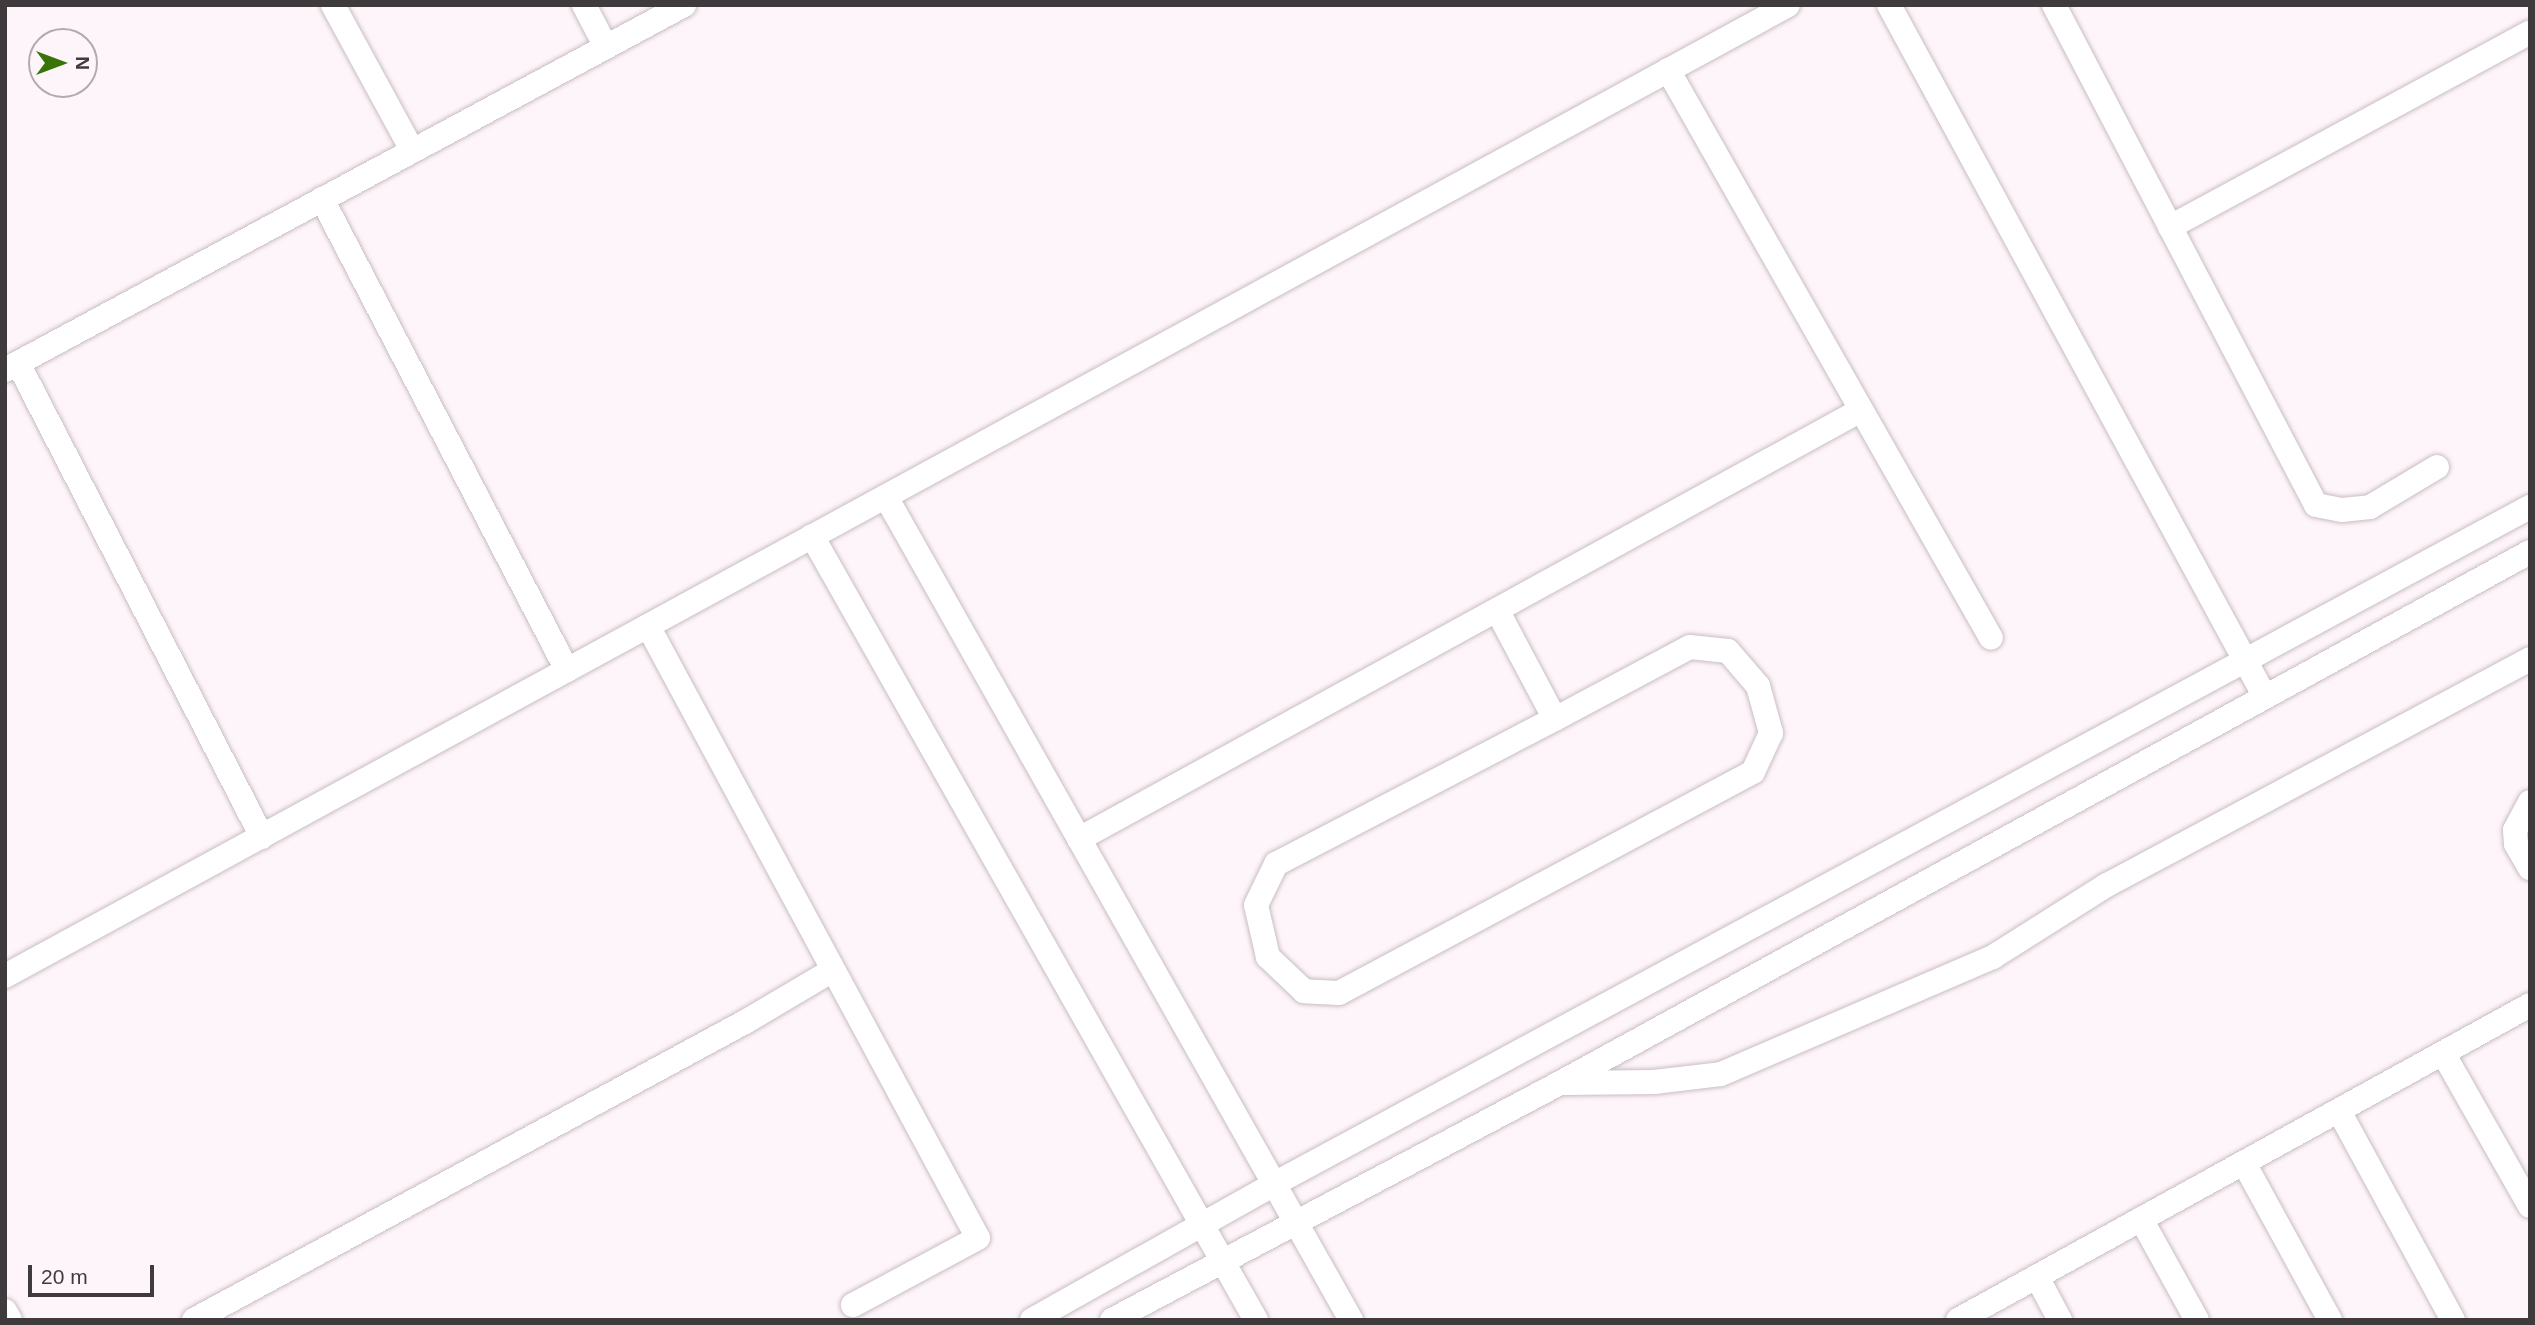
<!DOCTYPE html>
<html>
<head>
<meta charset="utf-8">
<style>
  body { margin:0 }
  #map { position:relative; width:2535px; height:1325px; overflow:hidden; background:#fef5fa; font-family:Arial,sans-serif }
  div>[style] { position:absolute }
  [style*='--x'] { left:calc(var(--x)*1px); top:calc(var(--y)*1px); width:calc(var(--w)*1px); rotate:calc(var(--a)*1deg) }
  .roads { filter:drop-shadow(0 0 2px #c8bdc3) drop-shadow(0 0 2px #c8bdc3) }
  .service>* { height:24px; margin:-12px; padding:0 12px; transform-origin:12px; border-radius:12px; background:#fff }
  span { translate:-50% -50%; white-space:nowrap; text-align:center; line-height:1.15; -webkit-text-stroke:7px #fef5fa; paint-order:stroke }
  .frame { position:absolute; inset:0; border:7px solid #3f3b3d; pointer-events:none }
  .north { position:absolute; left:28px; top:28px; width:70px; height:70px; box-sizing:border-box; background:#fef5fa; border:2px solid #b2abae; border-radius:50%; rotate:90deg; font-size:19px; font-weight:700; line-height:28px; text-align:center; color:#3f3b3d }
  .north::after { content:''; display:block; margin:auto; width:24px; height:32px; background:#397408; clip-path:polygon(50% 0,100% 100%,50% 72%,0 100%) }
  .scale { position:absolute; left:28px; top:1265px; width:126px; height:32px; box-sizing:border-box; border:4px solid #3f3b3d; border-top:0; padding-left:9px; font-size:21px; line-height:24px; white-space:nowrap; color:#3f3b3d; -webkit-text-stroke:5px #fef5fa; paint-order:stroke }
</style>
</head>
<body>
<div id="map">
  <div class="roads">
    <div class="service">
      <div style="--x:333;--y:5;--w:165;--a:61.4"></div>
      <div style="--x:584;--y:5;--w:47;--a:62.4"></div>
      <div style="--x:1889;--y:5;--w:785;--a:61.48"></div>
      <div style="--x:2054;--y:5;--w:564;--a:62.35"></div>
      <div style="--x:2316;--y:505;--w:26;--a:11"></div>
      <div style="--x:2342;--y:510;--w:28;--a:-6"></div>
      <div style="--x:2370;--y:507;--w:78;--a:-30.8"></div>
      <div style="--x:1668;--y:70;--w:653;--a:60.37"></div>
      <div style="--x:322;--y:199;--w:531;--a:62.52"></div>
      <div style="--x:2170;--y:227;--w:409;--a:-28.4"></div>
      <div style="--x:18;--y:363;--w:533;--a:62.76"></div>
      <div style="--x:5;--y:370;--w:771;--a:-28.26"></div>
      <div style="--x:886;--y:497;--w:945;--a:60.53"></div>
      <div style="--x:812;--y:536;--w:901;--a:60.48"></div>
      <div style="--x:1497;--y:610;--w:123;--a:62"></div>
      <div style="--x:1555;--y:719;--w:153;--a:-28.1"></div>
      <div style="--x:1690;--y:647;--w:38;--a:6"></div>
      <div style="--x:1728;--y:651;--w:46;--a:49.4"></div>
      <div style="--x:1758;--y:686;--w:49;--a:74.5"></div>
      <div style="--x:1771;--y:733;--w:43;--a:114.8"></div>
      <div style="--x:1753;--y:772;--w:469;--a:151.9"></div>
      <div style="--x:1339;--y:993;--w:35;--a:-177"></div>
      <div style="--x:1304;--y:991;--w:50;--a:-136.6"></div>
      <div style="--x:1268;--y:957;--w:53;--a:-103"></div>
      <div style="--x:1256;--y:905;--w:46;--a:-64"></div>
      <div style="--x:1276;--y:864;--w:314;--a:-27.5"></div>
      <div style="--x:648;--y:626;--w:695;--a:61.67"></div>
      <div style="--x:978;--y:1238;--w:142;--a:151.8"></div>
      <div style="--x:2530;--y:802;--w:32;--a:118"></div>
      <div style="--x:2515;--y:830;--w:14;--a:86"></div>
      <div style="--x:2516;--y:844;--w:28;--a:60"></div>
      <div style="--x:1079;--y:839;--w:892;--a:-28.75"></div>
      <div style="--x:5;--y:976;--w:2030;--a:-28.57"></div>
      <div style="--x:2443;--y:1053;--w:176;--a:60.4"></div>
      <div style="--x:1564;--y:1083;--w:90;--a:-0.6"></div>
      <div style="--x:1654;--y:1082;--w:67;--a:-6.8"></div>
      <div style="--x:1721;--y:1074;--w:296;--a:-23.3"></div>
      <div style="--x:1993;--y:957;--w:135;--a:-32.3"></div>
      <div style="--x:2107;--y:885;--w:480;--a:-28.1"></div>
      <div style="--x:2339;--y:1111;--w:238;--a:61.4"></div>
      <div style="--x:2244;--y:1163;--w:179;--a:61.3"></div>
      <div style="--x:2141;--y:1219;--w:115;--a:61"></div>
      <div style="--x:2037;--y:1277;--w:49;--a:61.9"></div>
      <div style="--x:5;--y:1311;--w:10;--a:61"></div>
      <div style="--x:194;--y:1320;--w:626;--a:-28.41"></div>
      <div style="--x:745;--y:1022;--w:102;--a:-30.6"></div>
      <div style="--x:1032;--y:1320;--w:278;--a:-29.3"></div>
      <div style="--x:1274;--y:1184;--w:1427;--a:-28.33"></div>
      <div style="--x:1112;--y:1320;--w:507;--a:-27.88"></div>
      <div style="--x:1560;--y:1083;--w:1106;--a:-28.7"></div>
      <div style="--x:1958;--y:1320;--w:653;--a:-28.84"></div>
    </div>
  </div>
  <div class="frame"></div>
  <div class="north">N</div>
  <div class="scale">20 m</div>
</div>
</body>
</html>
